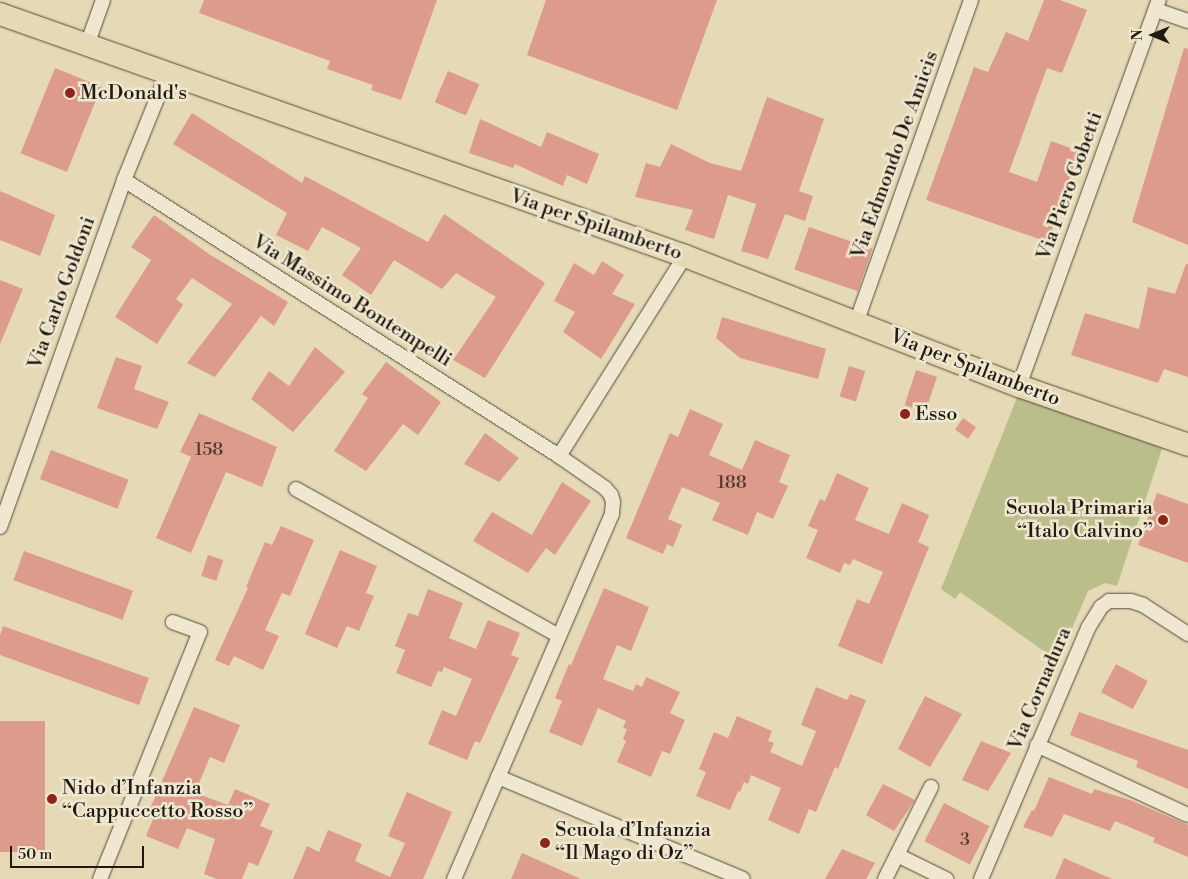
<!DOCTYPE html>
<html>
<head>
<meta charset="utf-8">
<style>
  body { margin:0 }
  #map { position:relative; width:1188px; height:879px; overflow:hidden; background:#e6dab6; font-family:"Libre Bodoni",serif }
  div>[style] { position:absolute }
  [style*='--x'] { left:calc(var(--x)*1px); top:calc(var(--y)*1px); width:calc(var(--w)*1px); rotate:calc(var(--a)*1deg) }
  .green>* { inset:0; background:#b9be8b }
  .building>* { inset:0; background:#dd9b8b; transform-origin:0 0 }
  .roads { filter:drop-shadow(0 0 1px #524a3a) drop-shadow(0 0 1px #524a3a) }
  .street>* { height:14px; margin:-7px; padding:0 7px; transform-origin:7px; border-radius:7px; background:#efe7d0 }
  .primary>* { height:22px; margin:-11px; padding:0 11px; transform-origin:11px; border-radius:11px; background:#e6dab6 }
  .dots>* { width:14px; height:14px; translate:-50% -50%; box-sizing:border-box; border:2px solid #efe7d0; border-radius:50% }
  span { translate:-50% -50%; white-space:nowrap; text-align:center; line-height:1.15; -webkit-text-stroke:5px #efe7d0; paint-order:stroke }
  .number-label { font-size:18px; color:#503a2f }
  .number-label span { -webkit-text-stroke-width:0 }
  .poi-label { font-size:20px; color:#211a10 }
  .left { translate:0 -50%; text-align:left }
  .right { translate:-100% -50%; text-align:right }
  .street-label { font-size:20px; color:#211a10 }
  .north { position:absolute; left:1128px; top:10px; width:50px; height:50px; -webkit-text-stroke:4px #efe7d0; paint-order:stroke; rotate:270deg; font-size:14px; font-weight:700; line-height:20px; text-align:center; color:#211a10 }
  .north::after { content:''; display:block; margin:auto; width:18px; height:22px; background:#211a10; clip-path:polygon(50% 0,100% 100%,50% 72%,0 100%) }
  .scale { position:absolute; left:10px; top:846px; width:134px; height:22px; box-sizing:border-box; border:2px solid #211a10; border-top:0; padding-left:6px; font-size:15px; line-height:18px; white-space:nowrap; color:#211a10; -webkit-text-stroke:4px #efe7d0; paint-order:stroke }
</style>
</head>
<body>
<div id="map">
  <div class="green">
    <div style="clip-path:polygon(1018px 395px,1163px 446px,1117px 586px,1105px 583px,1088px 591px,1058px 661px,960px 592px,955px 599px,941px 589px)"></div>
  </div>
  <div class="building">
    <div style="clip-path:polygon(204px 0,437px 0,401px 100px,371px 90px,373px 85px,327px 69px,330px 61px,199px 13px)"></div>
    <div style="clip-path:polygon(546px 0,717px 0,677px 110px,527px 55px)"></div>
    <div style="clip-path:polygon(1044px 0,1060px 0,1087px 10px,1062px 73px,1047px 68px,1009px 172px,1037px 182px,1051px 141px,1079px 151px,1048px 242px,926px 200px,974px 67px,988px 72px,1006px 32px,1028px 41px)"></div>
    <div style="clip-path:polygon(1184px 48px,1188px 49px,1188px 245px,1132px 222px)"></div>
    <div style="left:55px;top:68px;width:50px;height:92px;rotate:22deg"></div>
    <div style="left:448px;top:71px;width:34px;height:34px;rotate:23deg"></div>
    <div style="clip-path:polygon(767px 97px,824px 119px,799px 191px,813px 196px,805px 221px,785px 214px,768px 259px,741px 251px,756px 204px,728px 195px,714px 239px,685px 230px,693px 210px,635px 197px,646px 163px,660px 167px,671px 144px,710px 163px,741px 171px)"></div>
    <div style="clip-path:polygon(192px 113px,302px 183px,305px 176px,428px 242px,444px 214px,545px 283px,485px 378px,453px 360px,496px 297px,456px 273px,442px 289px,394px 260px,371px 295px,342px 275px,361px 248px,322px 227px,308px 251px,276px 235px,287px 213px,173px 144px)"></div>
    <div style="clip-path:polygon(480px 119px,541px 147px,547px 132px,599px 154px,587px 184px,567px 175px,563px 186px,515px 164px,513px 168px,469px 153px)"></div>
    <div style="clip-path:polygon(0 191px,55px 215px,40px 256px,0 240px)"></div>
    <div style="clip-path:polygon(154px 215px,209px 254px,288px 302px,274px 326px,261px 316px,215px 377px,187px 363px,232px 304px,192px 278px,176px 299px,183px 305px,157px 344px,115px 317px,151px 260px,131px 247px)"></div>
    <div style="left:809px;top:227px;width:67px;height:45px;rotate:19deg"></div>
    <div style="clip-path:polygon(602px 261px,624px 275px,612px 294px,635px 304px,601px 359px,563px 332px,575px 312px,554px 301px,574px 263px,594px 275px)"></div>
    <div style="clip-path:polygon(1186px 264px,1188px 264px,1188px 377px,1164px 369px,1158px 383px,1071px 355px,1085px 313px,1139px 329px,1148px 287px,1175px 294px)"></div>
    <div style="clip-path:polygon(0 280px,23px 289px,0 344px)"></div>
    <div style="clip-path:polygon(722px 317px,826px 349px,818px 379px,740px 358px,716px 338px)"></div>
    <div style="clip-path:polygon(315px 347px,345px 372px,293px 432px,251px 399px,269px 371px,289px 386px)"></div>
    <div style="clip-path:polygon(116px 357px,142px 366px,134px 389px,169px 402px,157px 429px,97px 408px)"></div>
    <div style="clip-path:polygon(386px 362px,441px 402px,418px 435px,403px 424px,366px 471px,334px 451px,368px 398px,362px 394px)"></div>
    <div style="left:849px;top:366px;width:17px;height:32px;rotate:17deg"></div>
    <div style="left:916px;top:370px;width:22px;height:37px;rotate:18deg"></div>
    <div style="clip-path:polygon(690px 409px,723px 424px,709px 455px,742px 470px,755px 440px,790px 455px,779px 482px,788px 486px,773px 519px,757px 512px,748px 535px,712px 520px,720px 503px,682px 487px,668px 519px,682px 525px,673px 547px,667px 544px,663px 554px,626px 538px,670px 433px,678px 437px)"></div>
    <div style="clip-path:polygon(199px 413px,277px 447px,262px 487px,226px 472px,191px 553px,156px 538px,191px 457px,180px 452px)"></div>
    <div style="left:963px;top:418px;width:16px;height:14px;rotate:35deg"></div>
    <div style="clip-path:polygon(485px 433px,519px 458px,499px 482px,464px 464px)"></div>
    <div style="left:51px;top:450px;width:83px;height:31px;rotate:21deg"></div>
    <div style="clip-path:polygon(837px 473px,869px 488px,855px 520px,889px 534px,902px 503px,929px 515px,918px 542px,929px 547px,882px 664px,838px 646px,857px 599px,869px 604px,883px 572px,853px 559px,850px 565px,844px 563px,840px 573px,806px 558px,818px 530px,808px 526px,820px 499px,825px 501px)"></div>
    <div style="clip-path:polygon(562px 482px,591px 501px,555px 555px,546px 548px,528px 573px,473px 541px,492px 512px,532px 535px)"></div>
    <div style="clip-path:polygon(1157px 493px,1188px 504px,1188px 563px,1138px 545px)"></div>
    <div style="clip-path:polygon(281px 526px,314px 540px,290px 596px,282px 593px,265px 630px,279px 636px,263px 670px,234px 656px,229px 666px,215px 660px,248px 588px,246px 587px,265px 542px,272px 545px)"></div>
    <div style="clip-path:polygon(340px 550px,377px 566px,366px 593px,374px 596px,359px 631px,347px 626px,337px 648px,305px 634px)"></div>
    <div style="left:24px;top:551px;width:116px;height:31px;rotate:20deg"></div>
    <div style="left:208px;top:555px;width:16px;height:22px;rotate:18deg"></div>
    <div style="clip-path:polygon(604px 588px,649px 607px,631px 651px,617px 645px,603px 679px,633px 691px,636px 684px,642px 687px,646px 677px,680px 692px,670px 713px,685px 720px,670px 754px,662px 751px,651px 777px,617px 762px,626px 741px,623px 739px,627px 729px,623px 728px,626px 721px,598px 708px,582px 746px,549px 732px,562px 701px,555px 698px,569px 664px,571px 665px)"></div>
    <div style="clip-path:polygon(428px 589px,463px 603px,449px 638px,476px 649px,488px 620px,520px 633px,511px 655px,519px 658px,480px 743px,475px 741px,467px 760px,428px 744px,442px 710px,456px 716px,472px 679px,444px 667px,442px 672px,438px 671px,431px 687px,396px 673px,405px 650px,395px 646px,408px 613px,418px 616px)"></div>
    <div style="clip-path:polygon(3px 626px,149px 678px,139px 705px,0 655px,0 635px)"></div>
    <div style="left:1116px;top:664px;width:36px;height:32px;rotate:28deg"></div>
    <div style="clip-path:polygon(816px 687px,847px 700px,850px 694px,866px 700px,838px 769px,835px 767px,816px 812px,809px 809px,799px 834px,768px 820px,781px 788px,751px 775px,748px 784px,744px 782px,740px 792px,738px 791px,730px 810px,696px 796px,706px 772px,699px 769px,714px 732px,728px 738px,737px 716px,772px 731px,768px 741px,774px 743px,770px 752px,802px 766px,816px 731px,801px 725px)"></div>
    <div style="clip-path:polygon(925px 696px,962px 714px,930px 767px,898px 749px)"></div>
    <div style="clip-path:polygon(194px 707px,240px 725px,224px 763px,210px 757px,196px 790px,202px 792px,201px 795px,228px 805px,235px 789px,270px 804px,260px 826px,273px 831px,258px 866px,249px 862px,242px 879px,217px 879px,204px 874px,215px 839px,187px 828px,178px 849px,146px 836px,156px 812px,150px 809px)"></div>
    <div style="clip-path:polygon(1079px 712px,1188px 750px,1188px 789px,1136px 767px,1138px 761px,1070px 735px)"></div>
    <div style="left:0;top:721px;width:45px;height:131px"></div>
    <div style="clip-path:polygon(981px 741px,1011px 753px,988px 791px,962px 780px)"></div>
    <div style="clip-path:polygon(1049px 777px,1092px 794px,1094px 789px,1130px 800px,1188px 825px,1188px 857px,1153px 842px,1155px 838px,1115px 821px,1110px 831px,1064px 814px,1052px 837px,1023px 827px,1032px 810px,1034px 811px)"></div>
    <div style="clip-path:polygon(883px 784px,915px 800px,894px 831px,866px 815px)"></div>
    <div style="clip-path:polygon(407px 792px,452px 812px,423px 879px,293px 879px,307px 846px,319px 852px,328px 830px,362px 844px,355px 861px,390px 877px,405px 843px,388px 836px)"></div>
    <div style="left:944px;top:803px;width:51px;height:43px;rotate:27deg"></div>
    <div style="clip-path:polygon(842px 849px,875px 863px,866px 879px,825px 879px)"></div>
    <div style="clip-path:polygon(522px 853px,581px 879px,511px 879px)"></div>
    <div style="clip-path:polygon(1064px 858px,1112px 879px,1055px 879px)"></div>
  </div>
  <div class="roads">
    <div class="street">
      <div style="--x:1156;--y:10;--w:34;--a:19"></div>
      <div style="--x:87;--y:45;--w:48;--a:-70.4"></div>
      <div style="--x:124;--y:180;--w:515;--a:32.39"></div>
      <div style="--x:559;--y:456;--w:56;--a:34.8"></div>
      <div style="--x:605;--y:488;--w:9;--a:49"></div>
      <div style="--x:611;--y:495;--w:7;--a:74"></div>
      <div style="--x:613;--y:502;--w:12;--a:95"></div>
      <div style="--x:612;--y:514;--w:398;--a:113.4"></div>
      <div style="--x:856;--y:323;--w:343;--a:-70.4"></div>
      <div style="--x:1019;--y:386;--w:411;--a:-70.1"></div>
      <div style="--x:559;--y:456;--w:236;--a:-57.8"></div>
      <div style="--x:296;--y:489;--w:301;--a:29.2"></div>
      <div style="--x:0;--y:527;--w:368;--a:-70.3"></div>
      <div style="--x:124;--y:180;--w:114;--a:-67.9"></div>
      <div style="--x:1037;--y:745;--w:166;--a:24.9"></div>
      <div style="--x:498;--y:777;--w:265;--a:22.6"></div>
      <div style="--x:897;--y:855;--w:55;--a:26.1"></div>
      <div style="--x:100;--y:879;--w:266;--a:-68"></div>
      <div style="--x:200;--y:632;--w:29;--a:-160"></div>
      <div style="--x:885;--y:879;--w:103;--a:-63.4"></div>
      <div style="--x:981;--y:879;--w:273;--a:-66.9"></div>
      <div style="--x:1088;--y:628;--w:25;--a:-58"></div>
      <div style="--x:1101;--y:607;--w:10;--a:-37"></div>
      <div style="--x:1109;--y:601;--w:22;--a:0"></div>
      <div style="--x:1131;--y:601;--w:13;--a:18"></div>
      <div style="--x:1143;--y:605;--w:54;--a:32.8"></div>
    </div>
    <div class="primary">
      <div style="--x:0;--y:14;--w:726;--a:19.46"></div>
      <div style="--x:685;--y:256;--w:358;--a:21.3"></div>
      <div style="--x:1019;--y:386;--w:179;--a:19.2"></div>
    </div>
  </div>
  <div class="dots">
    <div style="left:70px;top:93px;background:#8f2418"></div>
    <div style="left:905px;top:414px;background:#8f2418"></div>
    <div style="left:1163px;top:520px;background:#8f2418"></div>
    <div style="left:52px;top:799px;background:#8f2418"></div>
    <div style="left:545px;top:843px;background:#8f2418"></div>
  </div>
  <div class="number-label">
    <span style="left:209px;top:450px">158</span>
    <span style="left:732px;top:483px">188</span>
    <span style="left:965px;top:840px">3</span>
  </div>
  <div class="poi-label">
    <span class="left" style="left:80px;top:93px">McDonald's</span>
    <span class="left" style="left:915px;top:414px">Esso</span>
    <span class="right" style="left:1153px;top:520px">Scuola Primaria<br>“Italo Calvino”</span>
    <span class="left" style="left:62px;top:800px">Nido d’Infanzia<br>“Cappuccetto Rosso”</span>
    <span class="left" style="left:555px;top:842px">Scuola d’Infanzia<br>“Il Mago di Oz”</span>
  </div>
  <div class="street-label">
    <span style="left:895px;top:155px;rotate:-70deg">Via Edmondo De Amicis</span>
    <span style="left:1070px;top:186px;rotate:-70deg">Via Piero Gobetti</span>
    <span style="left:596px;top:225px;rotate:19deg">Via per Spilamberto</span>
    <span style="left:62px;top:293px;rotate:-70deg">Via Carlo Goldoni</span>
    <span style="left:352px;top:301px;rotate:32deg">Via Massimo Bontempelli</span>
    <span style="left:975px;top:368px;rotate:21deg">Via per Spilamberto</span>
    <span style="left:1040px;top:689px;rotate:-67deg">Via Cornadura</span>
  </div>
  <div class="north">N</div>
  <div class="scale">50 m</div>
</div>
</body>
</html>
